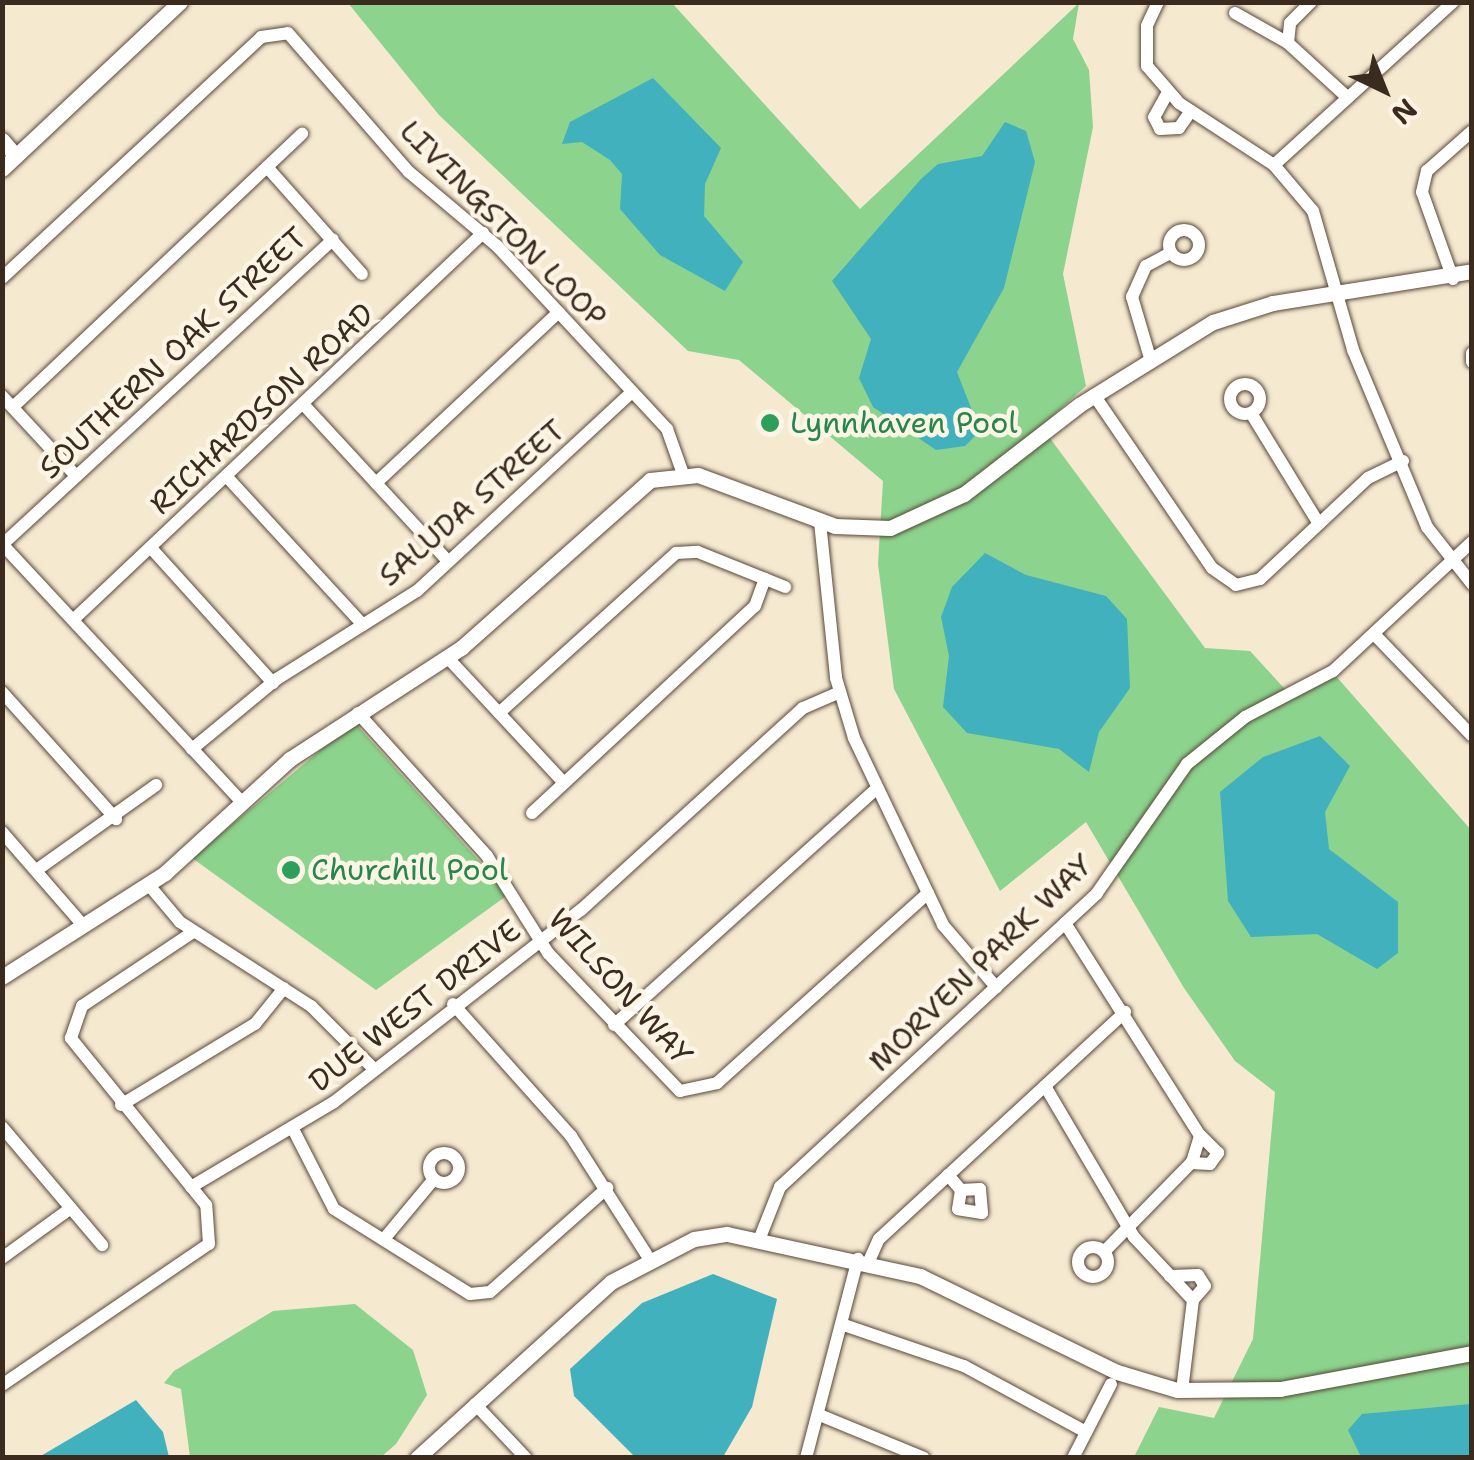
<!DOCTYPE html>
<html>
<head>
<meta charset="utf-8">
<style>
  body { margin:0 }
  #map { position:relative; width:1474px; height:1460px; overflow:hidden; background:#f5e9d0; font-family:"Shantell Sans",sans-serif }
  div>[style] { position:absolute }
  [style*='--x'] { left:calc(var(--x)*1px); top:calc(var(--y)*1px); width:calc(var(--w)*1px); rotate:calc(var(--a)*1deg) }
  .green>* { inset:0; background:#8cd38d }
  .water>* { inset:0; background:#42b1be }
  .roads { filter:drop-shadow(0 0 2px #574739) drop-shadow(0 0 2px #574739) }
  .minor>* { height:12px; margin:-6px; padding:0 6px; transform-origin:6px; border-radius:6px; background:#fff }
  .minor>.ring { margin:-6px; padding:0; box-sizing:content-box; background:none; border:12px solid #fff; border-radius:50% }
  .tertiary>* { height:15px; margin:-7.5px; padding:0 7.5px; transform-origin:7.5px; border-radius:7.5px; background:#fff }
  .dots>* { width:28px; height:28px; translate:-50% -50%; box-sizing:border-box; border:5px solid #fcf5e5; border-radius:50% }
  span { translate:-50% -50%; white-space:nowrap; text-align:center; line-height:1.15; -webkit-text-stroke:9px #fcf5e5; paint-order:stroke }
  .street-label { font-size:30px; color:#3b2a1e }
  .leisure-label { font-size:30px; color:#27864d }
  .left { translate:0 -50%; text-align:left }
  .frame { position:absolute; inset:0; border:5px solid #3b2a1e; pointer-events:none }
  .north { position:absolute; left:1334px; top:40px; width:100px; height:100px; -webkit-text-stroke:8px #fcf5e5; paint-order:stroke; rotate:137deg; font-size:28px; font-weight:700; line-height:40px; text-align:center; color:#3b2a1e }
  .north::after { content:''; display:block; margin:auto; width:35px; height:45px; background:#3b2a1e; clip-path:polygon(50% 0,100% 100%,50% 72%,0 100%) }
</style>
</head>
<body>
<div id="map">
  <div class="green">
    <div style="clip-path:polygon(348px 3px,672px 3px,860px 209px,1079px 3px,1073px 39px,1089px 70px,1093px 127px,1063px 274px,1086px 386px,1041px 426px,1205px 648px,1250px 651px,1293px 698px,1335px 675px,1471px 830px,1471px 1457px,1134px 1457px,1159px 1407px,1214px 1418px,1253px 1339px,1275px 1092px,1235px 1061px,1184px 988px,1086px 822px,1000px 891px,894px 689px,878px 564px,883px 481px,739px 360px,688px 351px,439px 115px)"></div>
    <div style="clip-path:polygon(354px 722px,509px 894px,376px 990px,192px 858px)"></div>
    <div style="clip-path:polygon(355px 1304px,413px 1350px,427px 1395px,396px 1444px,381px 1457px,190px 1457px,181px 1389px,164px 1383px,174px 1371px,273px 1311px)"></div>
  </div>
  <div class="water">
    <div style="clip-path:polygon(653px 78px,721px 148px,705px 184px,704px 216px,743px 262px,725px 291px,660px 255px,620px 209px,622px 174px,610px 160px,582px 142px,562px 144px,570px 122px)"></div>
    <div style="clip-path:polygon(1005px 122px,1026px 131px,1035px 162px,1004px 288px,957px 372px,980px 431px,965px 446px,936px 450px,873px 407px,859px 378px,871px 339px,832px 281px,921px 179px,938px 164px,982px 156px)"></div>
    <div style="clip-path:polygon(985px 553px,1026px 575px,1106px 596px,1127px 619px,1130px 688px,1099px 732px,1089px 772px,1059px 749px,967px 733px,943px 707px,949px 656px,941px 617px,952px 587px)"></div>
    <div style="clip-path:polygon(1320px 736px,1350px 766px,1325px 812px,1329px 849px,1398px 902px,1398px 953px,1377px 969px,1317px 934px,1251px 937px,1228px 901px,1220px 792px,1263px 757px)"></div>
    <div style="clip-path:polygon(713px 1274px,777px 1299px,752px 1407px,723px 1457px,635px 1457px,574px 1396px,570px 1369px,642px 1303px)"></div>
    <div style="clip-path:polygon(136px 1400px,163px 1432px,169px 1457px,39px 1457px)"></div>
    <div style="clip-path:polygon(1471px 1404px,1471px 1457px,1361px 1457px,1348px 1430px,1362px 1414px)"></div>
  </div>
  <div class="roads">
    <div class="minor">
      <div style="--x:1158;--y:2;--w:26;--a:115"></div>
      <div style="--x:1147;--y:26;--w:40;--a:90"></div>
      <div style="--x:1147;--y:66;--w:49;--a:49.1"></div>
      <div style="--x:1179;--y:103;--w:113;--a:33.1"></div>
      <div style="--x:1274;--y:165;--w:60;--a:49.7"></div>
      <div style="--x:1313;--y:211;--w:145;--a:73.9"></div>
      <div style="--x:1353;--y:350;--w:192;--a:67.3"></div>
      <div style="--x:1427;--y:527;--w:73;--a:51.7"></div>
      <div style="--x:1235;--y:13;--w:61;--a:29.5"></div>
      <div style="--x:1288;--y:43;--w:81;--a:42.5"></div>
      <div style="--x:1288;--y:43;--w:20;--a:-84"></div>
      <div style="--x:1290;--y:23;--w:30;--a:-45"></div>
      <div style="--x:1167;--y:94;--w:26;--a:119"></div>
      <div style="--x:1154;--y:117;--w:13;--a:63"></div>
      <div style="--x:1160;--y:129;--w:19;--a:-3"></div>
      <div style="--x:1179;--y:128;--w:21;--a:-55"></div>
      <div style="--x:1274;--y:165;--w:242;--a:-42.3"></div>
      <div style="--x:267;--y:167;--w:143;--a:48.4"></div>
      <div class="ring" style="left:1169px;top:230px;width:18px;height:18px"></div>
      <div style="--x:2;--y:278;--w:354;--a:-42.9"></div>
      <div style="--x:261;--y:37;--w:27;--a:-8"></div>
      <div style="--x:288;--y:33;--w:184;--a:49"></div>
      <div style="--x:409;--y:172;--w:115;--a:40.1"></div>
      <div style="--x:497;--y:246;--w:250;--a:47.1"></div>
      <div style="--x:667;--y:429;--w:48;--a:70.4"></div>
      <div style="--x:1453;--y:279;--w:92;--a:-109.6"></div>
      <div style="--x:1422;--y:192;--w:22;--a:-77"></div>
      <div style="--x:1427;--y:171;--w:60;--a:-41.6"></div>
      <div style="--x:1472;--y:353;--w:9;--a:90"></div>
      <div style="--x:1150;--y:358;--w:64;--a:-106.4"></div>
      <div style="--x:1132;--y:297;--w:34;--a:-66"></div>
      <div style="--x:1146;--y:266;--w:27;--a:-28"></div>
      <div class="ring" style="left:1230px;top:384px;width:18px;height:18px"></div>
      <div style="--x:1094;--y:395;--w:209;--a:55.7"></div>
      <div style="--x:1212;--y:568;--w:29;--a:35"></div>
      <div style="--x:1236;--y:585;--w:25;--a:-14"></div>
      <div style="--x:1260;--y:579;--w:148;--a:-43.1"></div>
      <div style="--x:1368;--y:478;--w:39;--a:-26"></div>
      <div style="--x:2;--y:396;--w:109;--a:47.2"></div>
      <div style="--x:303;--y:404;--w:214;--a:47.3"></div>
      <div style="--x:13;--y:407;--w:398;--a:-43.4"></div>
      <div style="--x:1251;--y:413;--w:130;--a:58.5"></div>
      <div style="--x:227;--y:477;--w:201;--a:47.4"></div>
      <div style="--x:376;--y:483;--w:250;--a:-43.1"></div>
      <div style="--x:820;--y:522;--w:157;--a:84.1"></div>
      <div style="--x:836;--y:678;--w:63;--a:73.3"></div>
      <div style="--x:854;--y:738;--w:207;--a:64.5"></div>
      <div style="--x:943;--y:925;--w:82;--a:49.5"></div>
      <div style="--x:2;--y:544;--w:352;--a:47.1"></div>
      <div style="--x:3;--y:544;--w:449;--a:-42.7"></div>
      <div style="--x:151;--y:548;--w:182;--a:47.9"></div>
      <div style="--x:73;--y:620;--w:564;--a:-43.35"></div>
      <div style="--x:1374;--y:634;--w:141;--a:46.1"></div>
      <div style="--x:447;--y:657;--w:172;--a:47.1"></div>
      <div style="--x:2;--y:692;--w:171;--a:48.1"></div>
      <div style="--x:358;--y:713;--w:193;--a:47.9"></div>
      <div style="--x:487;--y:856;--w:115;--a:57.8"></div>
      <div style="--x:548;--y:953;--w:191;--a:46.3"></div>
      <div style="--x:680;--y:1091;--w:38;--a:-12"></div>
      <div style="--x:717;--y:1083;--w:284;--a:-42"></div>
      <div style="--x:499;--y:713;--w:239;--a:-42.1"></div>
      <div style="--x:676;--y:553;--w:22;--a:-3"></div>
      <div style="--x:698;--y:552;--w:94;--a:21.9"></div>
      <div style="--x:192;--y:749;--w:110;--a:-39.5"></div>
      <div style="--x:277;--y:679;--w:165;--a:-32.2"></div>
      <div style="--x:417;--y:591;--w:293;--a:-42.8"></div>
      <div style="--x:532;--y:813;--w:304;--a:-42.9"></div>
      <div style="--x:755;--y:606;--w:29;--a:-70"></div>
      <div style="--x:2;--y:832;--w:121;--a:49"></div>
      <div style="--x:38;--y:869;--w:145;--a:-35.4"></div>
      <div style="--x:148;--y:884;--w:50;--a:49.9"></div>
      <div style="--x:180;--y:922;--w:156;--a:32.7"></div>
      <div style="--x:311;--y:1006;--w:89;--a:45"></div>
      <div style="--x:1065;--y:923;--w:252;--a:57.6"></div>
      <div style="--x:1200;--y:1136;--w:27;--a:107"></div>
      <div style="--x:1192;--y:1162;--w:126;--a:134.4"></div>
      <div style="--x:453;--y:1004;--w:177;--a:48.2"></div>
      <div style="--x:571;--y:1136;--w:147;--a:57.5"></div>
      <div style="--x:614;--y:1025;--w:354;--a:-42"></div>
      <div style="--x:1045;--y:1086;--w:175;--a:59.5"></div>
      <div style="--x:1134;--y:1237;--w:86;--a:46.9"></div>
      <div style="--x:1193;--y:1300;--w:92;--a:96.9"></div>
      <div style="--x:121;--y:1105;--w:157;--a:-31.2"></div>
      <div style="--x:255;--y:1024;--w:46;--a:-51.1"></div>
      <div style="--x:2;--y:1127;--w:155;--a:49.7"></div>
      <div style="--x:293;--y:1129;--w:90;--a:62.9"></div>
      <div style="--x:334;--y:1209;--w:160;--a:32"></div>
      <div style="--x:470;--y:1294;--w:20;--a:-6"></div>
      <div style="--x:490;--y:1292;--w:157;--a:-41.6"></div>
      <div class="ring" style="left:429px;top:1153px;width:18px;height:18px"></div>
      <div style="--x:1191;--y:1163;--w:19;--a:3"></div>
      <div style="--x:1210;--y:1164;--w:14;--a:-54"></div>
      <div style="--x:1218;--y:1153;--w:25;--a:-135"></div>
      <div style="--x:948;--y:1175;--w:20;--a:49"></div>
      <div style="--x:961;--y:1190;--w:19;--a:-3"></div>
      <div style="--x:980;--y:1189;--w:24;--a:85"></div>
      <div style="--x:982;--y:1213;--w:24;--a:-171"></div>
      <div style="--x:958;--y:1209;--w:19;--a:-81"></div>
      <div style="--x:191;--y:1187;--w:166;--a:-30.7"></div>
      <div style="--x:334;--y:1102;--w:313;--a:-37.9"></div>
      <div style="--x:581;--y:910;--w:300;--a:-42.3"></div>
      <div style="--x:803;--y:708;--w:40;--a:-23.4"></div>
      <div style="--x:761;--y:1235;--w:52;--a:-68.4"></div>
      <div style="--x:780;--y:1187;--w:432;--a:-42.8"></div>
      <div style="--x:1097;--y:893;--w:157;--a:-55.1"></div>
      <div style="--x:1187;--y:764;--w:75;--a:-39"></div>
      <div style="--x:1245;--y:717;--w:99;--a:-27.6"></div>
      <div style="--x:1333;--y:671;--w:190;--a:-42.9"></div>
      <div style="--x:384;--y:1239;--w:78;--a:-50.2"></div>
      <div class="ring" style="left:1078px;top:1247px;width:18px;height:18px"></div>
      <div style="--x:2;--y:1258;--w:85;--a:-35.9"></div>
      <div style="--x:869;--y:1261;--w:24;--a:-66"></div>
      <div style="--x:879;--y:1239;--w:335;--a:-42.7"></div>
      <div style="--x:1170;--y:1276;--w:28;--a:-2"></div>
      <div style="--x:1198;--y:1275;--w:13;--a:58"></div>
      <div style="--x:1205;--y:1286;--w:18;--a:131"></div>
      <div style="--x:844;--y:1325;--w:127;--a:18.9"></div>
      <div style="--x:964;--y:1366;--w:139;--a:28.4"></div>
      <div style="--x:2;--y:1385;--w:250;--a:-34.3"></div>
      <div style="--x:209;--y:1244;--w:39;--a:-94"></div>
      <div style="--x:206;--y:1205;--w:215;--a:-129"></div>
      <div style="--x:71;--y:1038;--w:34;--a:-71"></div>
      <div style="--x:82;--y:1006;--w:133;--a:-33.7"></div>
      <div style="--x:475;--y:1404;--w:74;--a:46.6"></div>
      <div style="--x:822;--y:1416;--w:110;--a:22.4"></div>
      <div style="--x:806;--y:1458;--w:206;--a:-75.4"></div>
      <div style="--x:1073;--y:1458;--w:83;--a:-62.8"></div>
    </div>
    <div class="tertiary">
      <div style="--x:2;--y:140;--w:21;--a:49"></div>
      <div style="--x:2;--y:169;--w:244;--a:-43.2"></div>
      <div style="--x:2;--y:977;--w:193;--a:-32.5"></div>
      <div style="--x:165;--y:873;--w:169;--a:-42.4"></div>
      <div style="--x:290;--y:759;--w:204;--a:-33"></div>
      <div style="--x:461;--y:648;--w:253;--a:-41.6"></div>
      <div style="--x:650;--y:480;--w:48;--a:-5.9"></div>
      <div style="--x:698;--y:475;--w:146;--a:20.4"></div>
      <div style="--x:835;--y:526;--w:55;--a:2.1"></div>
      <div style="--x:890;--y:528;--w:81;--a:-24.7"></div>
      <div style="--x:964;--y:494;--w:145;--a:-37.7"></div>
      <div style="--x:1079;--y:405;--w:158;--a:-31.8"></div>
      <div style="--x:1213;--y:322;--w:63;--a:-17.6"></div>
      <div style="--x:1273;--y:303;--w:202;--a:-9.1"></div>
      <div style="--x:417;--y:1458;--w:262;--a:-42.2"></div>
      <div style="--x:611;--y:1282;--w:93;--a:-27.4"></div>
      <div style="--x:694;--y:1239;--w:33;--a:-9"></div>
      <div style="--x:727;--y:1234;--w:198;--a:12.3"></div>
      <div style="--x:920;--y:1276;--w:219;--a:26"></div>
      <div style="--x:1117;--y:1372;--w:63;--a:16.7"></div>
      <div style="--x:1177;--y:1390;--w:103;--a:-0.6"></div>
      <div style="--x:1280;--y:1389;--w:195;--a:-10.6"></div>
    </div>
  </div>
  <div class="dots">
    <div style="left:770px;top:423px;background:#2e9e5b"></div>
    <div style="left:291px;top:870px;background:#2e9e5b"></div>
  </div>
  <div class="street-label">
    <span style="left:503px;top:224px;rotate:45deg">LIVINGSTON LOOP</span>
    <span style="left:173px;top:353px;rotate:-43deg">SOUTHERN OAK STREET</span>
    <span style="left:262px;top:409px;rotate:-43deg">RICHARDSON ROAD</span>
    <span style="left:472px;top:503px;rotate:-41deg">SALUDA STREET</span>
    <span style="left:981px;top:963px;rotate:-44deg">MORVEN PARK WAY</span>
    <span style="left:620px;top:987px;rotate:48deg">WILSON WAY</span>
    <span style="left:415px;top:1006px;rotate:-38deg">DUE WEST DRIVE</span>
  </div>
  <div class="leisure-label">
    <span class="left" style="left:790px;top:423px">Lynnhaven Pool</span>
    <span class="left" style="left:311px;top:870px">Churchill Pool</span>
  </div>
  <div class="frame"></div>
  <div class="north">N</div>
</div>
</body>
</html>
